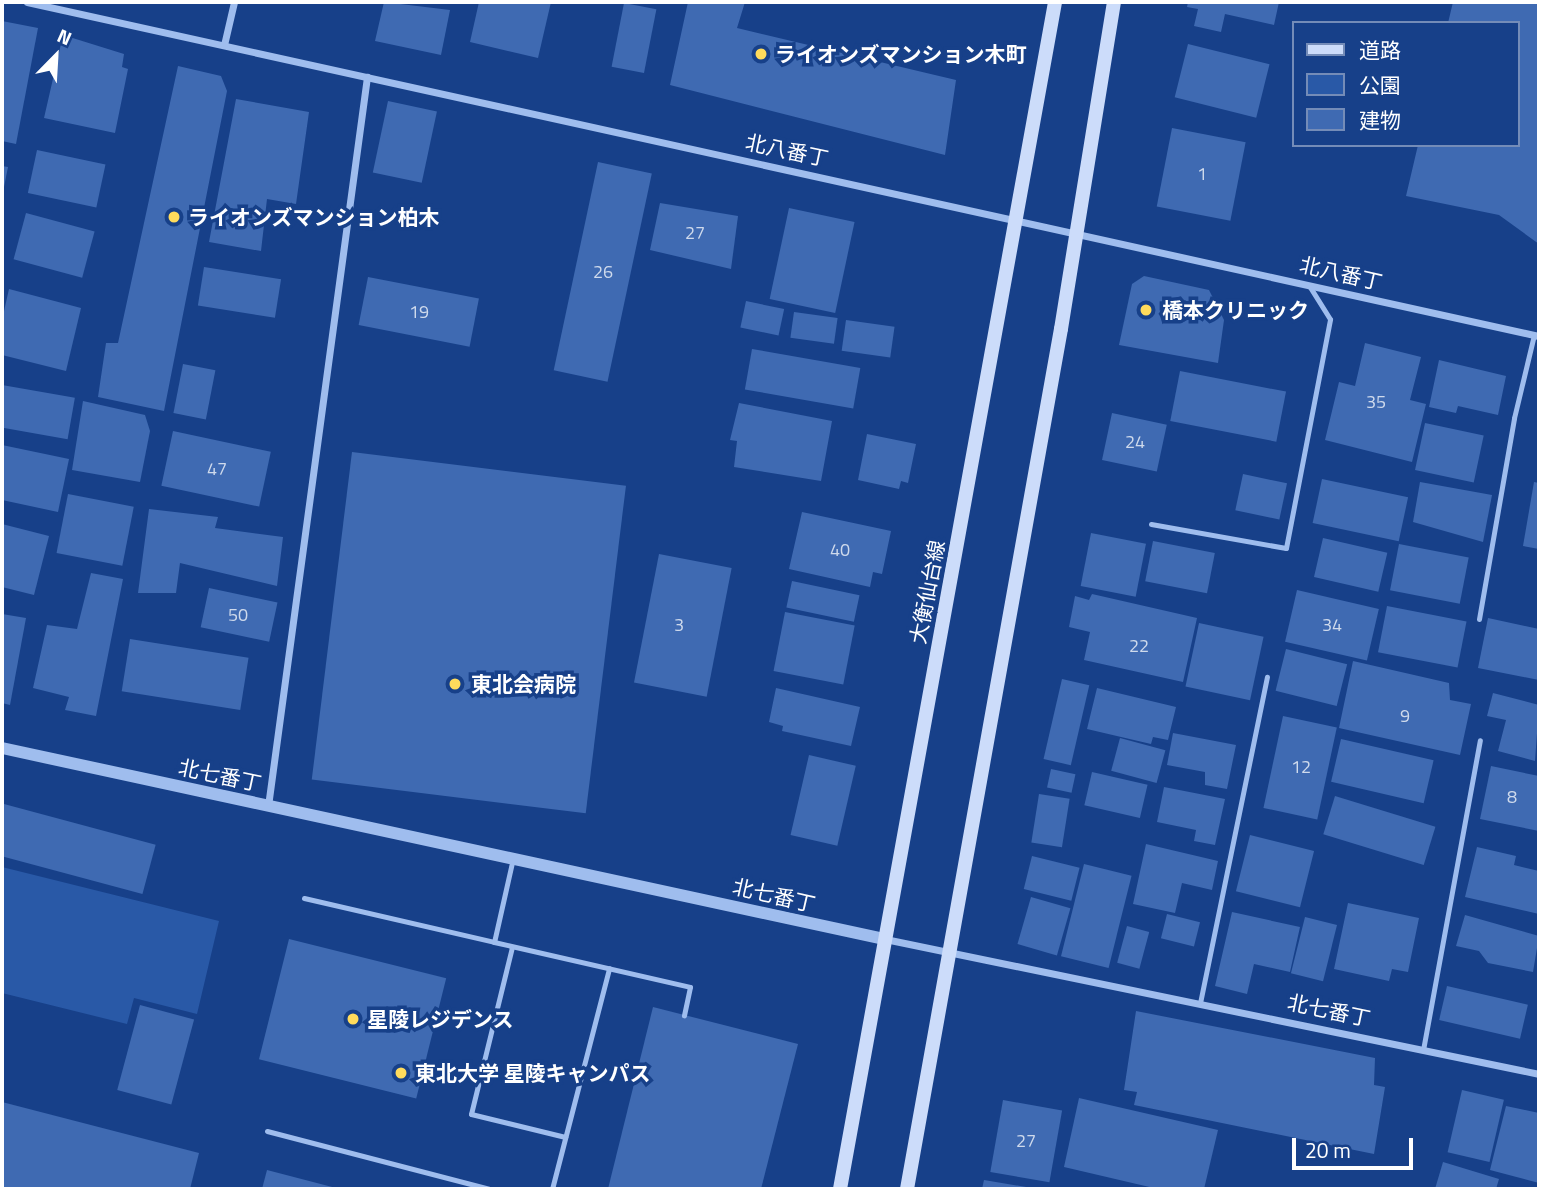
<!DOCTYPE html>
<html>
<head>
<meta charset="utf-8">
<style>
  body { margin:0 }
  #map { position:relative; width:1541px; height:1191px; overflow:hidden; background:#174089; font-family:"Titillium Web","Noto Sans JP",sans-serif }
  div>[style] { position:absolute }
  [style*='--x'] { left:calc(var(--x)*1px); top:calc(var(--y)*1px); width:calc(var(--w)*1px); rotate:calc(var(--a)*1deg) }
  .green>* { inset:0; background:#2959a7 }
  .building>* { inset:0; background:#3f6ab2; transform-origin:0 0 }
  .service>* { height:5px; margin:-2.5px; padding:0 2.5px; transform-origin:2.5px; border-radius:2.5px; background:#9fbdee }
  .minor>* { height:7px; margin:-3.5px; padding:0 3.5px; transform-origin:3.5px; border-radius:3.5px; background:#9fbdee }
  .tertiary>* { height:12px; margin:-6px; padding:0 6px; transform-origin:6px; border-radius:6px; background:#9fbdee }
  .secondary>* { height:14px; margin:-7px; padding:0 7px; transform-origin:7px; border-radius:7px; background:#ccdcfa }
  .dots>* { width:19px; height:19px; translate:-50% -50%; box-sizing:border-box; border:4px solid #174089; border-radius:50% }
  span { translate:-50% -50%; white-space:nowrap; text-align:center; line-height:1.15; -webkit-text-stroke:7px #174089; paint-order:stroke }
  .number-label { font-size:18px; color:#cfdaec }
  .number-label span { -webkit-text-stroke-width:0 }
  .poi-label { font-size:21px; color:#fff; font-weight:700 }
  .left { translate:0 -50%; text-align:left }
  .street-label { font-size:21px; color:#fff }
  .frame { position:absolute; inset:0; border:4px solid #fff; pointer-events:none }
  .legend { position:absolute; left:1292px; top:21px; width:228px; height:126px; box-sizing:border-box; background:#174089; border:2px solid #748cb8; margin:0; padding:9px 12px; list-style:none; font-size:21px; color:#fff }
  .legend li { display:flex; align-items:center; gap:14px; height:35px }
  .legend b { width:35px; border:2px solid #748cb8 }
  .north { position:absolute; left:21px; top:21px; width:70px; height:70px; -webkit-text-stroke:5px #174089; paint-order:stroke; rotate:24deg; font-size:19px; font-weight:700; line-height:28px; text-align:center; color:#fff }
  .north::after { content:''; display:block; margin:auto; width:24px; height:32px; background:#fff; clip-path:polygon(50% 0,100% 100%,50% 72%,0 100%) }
  .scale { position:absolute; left:1292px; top:1138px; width:121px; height:32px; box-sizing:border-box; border:4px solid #fff; border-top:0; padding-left:9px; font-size:21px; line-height:24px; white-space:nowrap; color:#fff; -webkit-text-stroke:5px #174089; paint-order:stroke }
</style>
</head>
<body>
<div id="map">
  <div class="green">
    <div style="clip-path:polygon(2px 867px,219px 921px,197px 1014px,134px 998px,127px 1024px,2px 993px)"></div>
  </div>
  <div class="building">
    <div style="clip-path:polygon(384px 2px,450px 10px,441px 55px,375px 41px)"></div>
    <div style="clip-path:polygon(479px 2px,551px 2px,538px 58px,470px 42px)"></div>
    <div style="clip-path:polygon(688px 2px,745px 2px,737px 28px,956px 80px,945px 155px,670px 85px)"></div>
    <div style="clip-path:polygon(1188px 2px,1279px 2px,1274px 25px,1225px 14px,1221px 32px,1194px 26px,1198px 9px,1187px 7px)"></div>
    <div style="clip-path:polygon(1453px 2px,1539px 2px,1539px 244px,1499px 215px,1406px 196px,1418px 145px,1518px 145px,1518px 23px,1448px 23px)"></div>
    <div style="left:624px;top:3px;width:33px;height:65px;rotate:11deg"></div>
    <div style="clip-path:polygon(2px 21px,38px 28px,16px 144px,2px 141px)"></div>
    <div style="clip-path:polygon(63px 35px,124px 54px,122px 67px,128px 69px,115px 133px,44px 118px)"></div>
    <div style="left:1188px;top:44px;width:84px;height:55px;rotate:14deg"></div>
    <div style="clip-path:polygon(178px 66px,221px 76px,227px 91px,164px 411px,98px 397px,106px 343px,118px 343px)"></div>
    <div style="clip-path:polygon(236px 99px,309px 112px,296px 204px,267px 199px,261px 251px,209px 242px)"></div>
    <div style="left:388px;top:101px;width:50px;height:73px;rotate:12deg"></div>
    <div style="left:1172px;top:128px;width:75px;height:80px;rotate:11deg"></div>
    <div style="left:37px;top:150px;width:70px;height:44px;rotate:12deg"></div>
    <div style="left:598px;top:162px;width:55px;height:213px;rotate:12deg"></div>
    <div style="clip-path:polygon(2px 166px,8px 167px,3px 192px,2px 192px)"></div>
    <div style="clip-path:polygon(660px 203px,738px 216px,731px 269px,650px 250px)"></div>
    <div style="left:789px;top:208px;width:67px;height:93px;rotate:12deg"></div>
    <div style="left:26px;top:213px;width:71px;height:48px;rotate:15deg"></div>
    <div style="left:204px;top:267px;width:78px;height:39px;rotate:9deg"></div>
    <div style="clip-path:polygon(1144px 276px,1209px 290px,1224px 320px,1218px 363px,1119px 345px,1132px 284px)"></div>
    <div style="left:368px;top:277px;width:113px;height:49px;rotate:11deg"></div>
    <div style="clip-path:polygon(9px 289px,81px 308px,66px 371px,2px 355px,2px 320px)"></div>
    <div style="left:746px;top:301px;width:39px;height:27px;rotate:12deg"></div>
    <div style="left:794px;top:312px;width:44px;height:26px;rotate:8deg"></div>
    <div style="left:846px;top:320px;width:49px;height:31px;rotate:8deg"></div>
    <div style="clip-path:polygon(1365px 343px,1421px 357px,1410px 400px,1426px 404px,1412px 462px,1325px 440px,1339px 382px,1355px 386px)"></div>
    <div style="left:752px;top:349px;width:110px;height:41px;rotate:10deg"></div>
    <div style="clip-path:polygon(1439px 360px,1506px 376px,1498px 415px,1458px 406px,1456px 413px,1429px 407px)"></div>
    <div style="left:183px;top:364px;width:33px;height:50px;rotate:11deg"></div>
    <div style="left:1180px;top:371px;width:108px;height:51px;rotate:11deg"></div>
    <div style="left:2px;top:385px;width:74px;height:42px;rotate:10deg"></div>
    <div style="clip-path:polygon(83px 401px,145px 415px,150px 431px,140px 482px,72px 470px)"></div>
    <div style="clip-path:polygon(739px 403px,832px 421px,821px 481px,734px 467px,737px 441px,730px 440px)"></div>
    <div style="left:1112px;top:413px;width:56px;height:48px;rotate:12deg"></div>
    <div style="left:1425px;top:423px;width:60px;height:48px;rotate:12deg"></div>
    <div style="left:173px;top:431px;width:100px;height:56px;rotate:12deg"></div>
    <div style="clip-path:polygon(867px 434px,916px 444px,908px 483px,901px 481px,899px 489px,858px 480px)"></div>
    <div style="clip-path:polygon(2px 445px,69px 459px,58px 512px,2px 500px)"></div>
    <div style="left:352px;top:452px;width:276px;height:330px;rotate:7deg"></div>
    <div style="left:1243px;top:474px;width:45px;height:37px;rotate:12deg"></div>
    <div style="left:1322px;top:479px;width:88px;height:45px;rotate:12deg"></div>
    <div style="clip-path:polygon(1420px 482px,1492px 495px,1483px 542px,1413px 522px)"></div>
    <div style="clip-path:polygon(1534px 482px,1539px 483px,1539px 549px,1523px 546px)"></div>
    <div style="left:68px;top:494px;width:67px;height:60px;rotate:11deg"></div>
    <div style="clip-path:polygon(149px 509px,218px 517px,215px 528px,283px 537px,277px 586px,180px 563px,176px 593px,138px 593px)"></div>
    <div style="clip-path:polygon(802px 512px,891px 531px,882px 574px,873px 572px,870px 587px,789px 569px)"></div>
    <div style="clip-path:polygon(2px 524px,49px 536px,34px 595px,2px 587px)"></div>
    <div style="left:1091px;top:533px;width:56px;height:54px;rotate:11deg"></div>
    <div style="left:1323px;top:538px;width:66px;height:40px;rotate:13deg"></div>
    <div style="left:1153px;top:541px;width:63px;height:41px;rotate:11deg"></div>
    <div style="left:1399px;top:544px;width:71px;height:47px;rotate:11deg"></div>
    <div style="left:659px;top:554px;width:74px;height:131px;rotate:11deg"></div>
    <div style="clip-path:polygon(91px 573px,123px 579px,96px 716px,65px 710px,69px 697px,33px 688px,47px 625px,77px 629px)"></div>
    <div style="left:792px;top:581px;width:69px;height:27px;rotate:12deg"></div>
    <div style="left:209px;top:588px;width:70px;height:40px;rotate:12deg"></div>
    <div style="left:1297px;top:590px;width:84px;height:53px;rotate:13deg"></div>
    <div style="clip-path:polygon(1092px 594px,1197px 618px,1183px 682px,1084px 660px,1090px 632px,1069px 627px,1075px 596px,1089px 600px)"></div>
    <div style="left:1387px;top:606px;width:81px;height:47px;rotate:11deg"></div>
    <div style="left:785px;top:612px;width:71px;height:60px;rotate:11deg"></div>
    <div style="clip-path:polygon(2px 614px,26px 618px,10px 705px,2px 703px)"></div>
    <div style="clip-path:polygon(1488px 618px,1539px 629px,1539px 680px,1478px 668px)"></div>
    <div style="left:1199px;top:623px;width:66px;height:65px;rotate:12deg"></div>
    <div style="left:130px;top:639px;width:120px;height:53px;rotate:9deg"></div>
    <div style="left:1286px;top:649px;width:63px;height:43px;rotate:14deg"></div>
    <div style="clip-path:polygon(1353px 661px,1449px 683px,1450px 700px,1471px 704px,1460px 755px,1339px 728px)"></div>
    <div style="left:1062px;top:679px;width:28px;height:82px;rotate:13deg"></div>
    <div style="clip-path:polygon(776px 688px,860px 707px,851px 746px,782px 731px,783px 726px,769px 722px)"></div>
    <div style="clip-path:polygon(1097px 688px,1176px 707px,1168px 740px,1153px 737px,1151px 744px,1087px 729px)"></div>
    <div style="clip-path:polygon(1493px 693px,1539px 705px,1535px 761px,1498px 751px,1506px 720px,1487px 716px)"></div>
    <div style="left:1283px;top:716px;width:55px;height:94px;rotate:12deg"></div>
    <div style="clip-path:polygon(1173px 733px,1236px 745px,1227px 789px,1205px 785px,1205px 772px,1167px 765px)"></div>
    <div style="left:1120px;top:738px;width:47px;height:34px;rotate:15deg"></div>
    <div style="left:1341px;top:739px;width:95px;height:44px;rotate:13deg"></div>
    <div style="left:809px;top:755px;width:48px;height:82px;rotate:13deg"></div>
    <div style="clip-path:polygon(1491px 766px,1539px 776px,1539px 831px,1480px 819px)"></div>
    <div style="left:1051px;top:769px;width:25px;height:19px;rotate:12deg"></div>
    <div style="left:1092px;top:772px;width:57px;height:34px;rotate:13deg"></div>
    <div style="clip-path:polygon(1164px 787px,1225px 799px,1215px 845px,1194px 841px,1196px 830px,1157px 822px)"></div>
    <div style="left:1039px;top:794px;width:31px;height:49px;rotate:9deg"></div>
    <div style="left:1335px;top:796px;width:105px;height:40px;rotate:17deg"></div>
    <div style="left:4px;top:804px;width:157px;height:51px;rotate:15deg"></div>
    <div style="left:1250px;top:835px;width:66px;height:58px;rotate:14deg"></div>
    <div style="clip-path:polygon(1146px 844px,1218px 861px,1212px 890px,1182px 883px,1175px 913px,1133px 904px)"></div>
    <div style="clip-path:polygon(1477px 847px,1516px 856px,1514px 865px,1539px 871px,1539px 914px,1465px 897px)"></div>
    <div style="left:1032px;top:856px;width:49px;height:34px;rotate:14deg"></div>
    <div style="left:1084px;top:864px;width:49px;height:95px;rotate:14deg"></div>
    <div style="left:1031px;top:897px;width:41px;height:49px;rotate:16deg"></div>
    <div style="clip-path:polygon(1348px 903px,1419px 918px,1408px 972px,1392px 969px,1389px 981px,1334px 969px)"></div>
    <div style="clip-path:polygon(1232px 912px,1300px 927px,1290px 972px,1254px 964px,1247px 994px,1215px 986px)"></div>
    <div style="left:1167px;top:914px;width:34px;height:25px;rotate:14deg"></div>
    <div style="clip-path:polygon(1465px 915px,1539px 936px,1533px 972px,1488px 963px,1479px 951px,1456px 946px)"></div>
    <div style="left:1305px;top:917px;width:33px;height:58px;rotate:14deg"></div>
    <div style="left:1127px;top:926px;width:23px;height:38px;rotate:15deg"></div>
    <div style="left:289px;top:939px;width:162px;height:124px;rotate:14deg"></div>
    <div style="left:1447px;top:986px;width:83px;height:35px;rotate:13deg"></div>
    <div style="left:140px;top:1005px;width:56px;height:88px;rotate:15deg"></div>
    <div style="clip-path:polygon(653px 1007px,798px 1044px,761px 1189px,608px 1189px)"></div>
    <div style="clip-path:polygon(1136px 1011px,1375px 1058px,1374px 1085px,1385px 1087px,1374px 1154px,1134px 1105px,1137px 1092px,1124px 1090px)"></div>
    <div style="left:1462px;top:1090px;width:43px;height:64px;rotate:13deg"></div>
    <div style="clip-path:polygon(1079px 1098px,1218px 1130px,1204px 1189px,1158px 1189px,1064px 1167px)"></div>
    <div style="left:1003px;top:1100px;width:60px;height:73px;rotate:10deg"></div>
    <div style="clip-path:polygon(2px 1102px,199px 1153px,190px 1189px,2px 1189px)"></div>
    <div style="clip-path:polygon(1506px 1106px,1539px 1113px,1539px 1183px,1490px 1170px)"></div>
    <div style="clip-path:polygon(1443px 1162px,1499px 1179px,1496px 1189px,1435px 1189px)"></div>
    <div style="clip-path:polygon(267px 1170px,336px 1188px,336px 1189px,262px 1189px)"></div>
    <div style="clip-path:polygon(984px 1180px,1032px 1188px,1032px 1189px,982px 1189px)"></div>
  </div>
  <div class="service">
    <div style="--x:1151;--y:524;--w:137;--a:10.1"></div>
    <div style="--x:1286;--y:548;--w:233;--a:-79.1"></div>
    <div style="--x:1330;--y:319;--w:40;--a:-122"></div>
    <div style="--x:1479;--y:619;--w:204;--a:-80.1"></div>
    <div style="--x:1514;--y:418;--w:85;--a:-76.5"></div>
    <div style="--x:513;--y:858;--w:86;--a:102.7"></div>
    <div style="--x:494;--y:942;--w:201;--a:12.9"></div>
    <div style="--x:690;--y:987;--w:29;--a:102"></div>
    <div style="--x:304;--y:898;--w:195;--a:13"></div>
    <div style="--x:512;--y:947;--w:172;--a:103.8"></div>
    <div style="--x:471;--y:1114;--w:97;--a:13.7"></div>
    <div style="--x:1200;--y:1003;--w:333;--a:-78.4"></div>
    <div style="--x:1423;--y:1050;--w:315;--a:-79.6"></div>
    <div style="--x:267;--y:1131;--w:229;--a:14.6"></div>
    <div style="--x:552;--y:1189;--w:228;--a:-75.5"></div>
  </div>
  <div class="minor">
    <div style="--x:27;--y:2;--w:1548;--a:12.46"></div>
    <div style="--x:224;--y:45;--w:44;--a:-76.9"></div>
    <div style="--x:268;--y:806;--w:736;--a:-82.27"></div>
    <div style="--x:885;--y:939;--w:668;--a:11.66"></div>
  </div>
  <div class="tertiary">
    <div style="--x:2;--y:748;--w:902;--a:12.22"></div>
  </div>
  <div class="secondary">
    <div style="--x:840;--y:1189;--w:1206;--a:-79.73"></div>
    <div style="--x:907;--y:1189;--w:874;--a:-79.85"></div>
    <div style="--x:1061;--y:329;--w:331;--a:-80.8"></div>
  </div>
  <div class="dots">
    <div style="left:761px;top:54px;background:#ffdb5c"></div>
    <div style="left:174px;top:217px;background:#ffdb5c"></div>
    <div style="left:1146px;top:310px;background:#ffdb5c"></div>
    <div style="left:455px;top:684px;background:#ffdb5c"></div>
    <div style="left:353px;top:1019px;background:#ffdb5c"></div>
    <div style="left:401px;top:1073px;background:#ffdb5c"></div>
  </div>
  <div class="number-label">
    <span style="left:1202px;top:174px">1</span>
    <span style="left:695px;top:233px">27</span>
    <span style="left:603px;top:272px">26</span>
    <span style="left:419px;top:312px">19</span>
    <span style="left:1376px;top:402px">35</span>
    <span style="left:1135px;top:442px">24</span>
    <span style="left:217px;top:469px">47</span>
    <span style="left:840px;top:550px">40</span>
    <span style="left:238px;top:615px">50</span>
    <span style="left:679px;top:625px">3</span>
    <span style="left:1332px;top:625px">34</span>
    <span style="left:1139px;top:646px">22</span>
    <span style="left:1405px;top:716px">9</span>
    <span style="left:1301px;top:767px">12</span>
    <span style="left:1512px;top:797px">8</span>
    <span style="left:1026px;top:1141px">27</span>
  </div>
  <div class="poi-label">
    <span class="left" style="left:775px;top:54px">ライオンズマンション木町</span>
    <span class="left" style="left:188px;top:217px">ライオンズマンション柏木</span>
    <span class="left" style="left:1162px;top:310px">橋本クリニック</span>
    <span class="left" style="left:471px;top:684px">東北会病院</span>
    <span class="left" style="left:367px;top:1019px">星陵レジデンス</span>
    <span class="left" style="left:415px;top:1073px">東北大学 星陵キャンパス</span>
  </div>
  <div class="street-label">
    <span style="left:787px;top:150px;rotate:12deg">北八番丁</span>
    <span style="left:1341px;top:273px;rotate:13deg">北八番丁</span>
    <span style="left:927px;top:592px;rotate:-79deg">大衡仙台線</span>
    <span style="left:220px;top:775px;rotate:12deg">北七番丁</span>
    <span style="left:774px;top:895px;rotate:13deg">北七番丁</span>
    <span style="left:1329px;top:1010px;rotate:12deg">北七番丁</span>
  </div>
  <div class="frame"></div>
  <ul class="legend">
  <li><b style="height:9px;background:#ccdcfa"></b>道路</li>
  <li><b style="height:19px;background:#2959a7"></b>公園</li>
  <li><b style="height:19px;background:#3f6ab2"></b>建物</li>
  </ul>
  <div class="north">N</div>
  <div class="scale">20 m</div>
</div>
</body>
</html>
